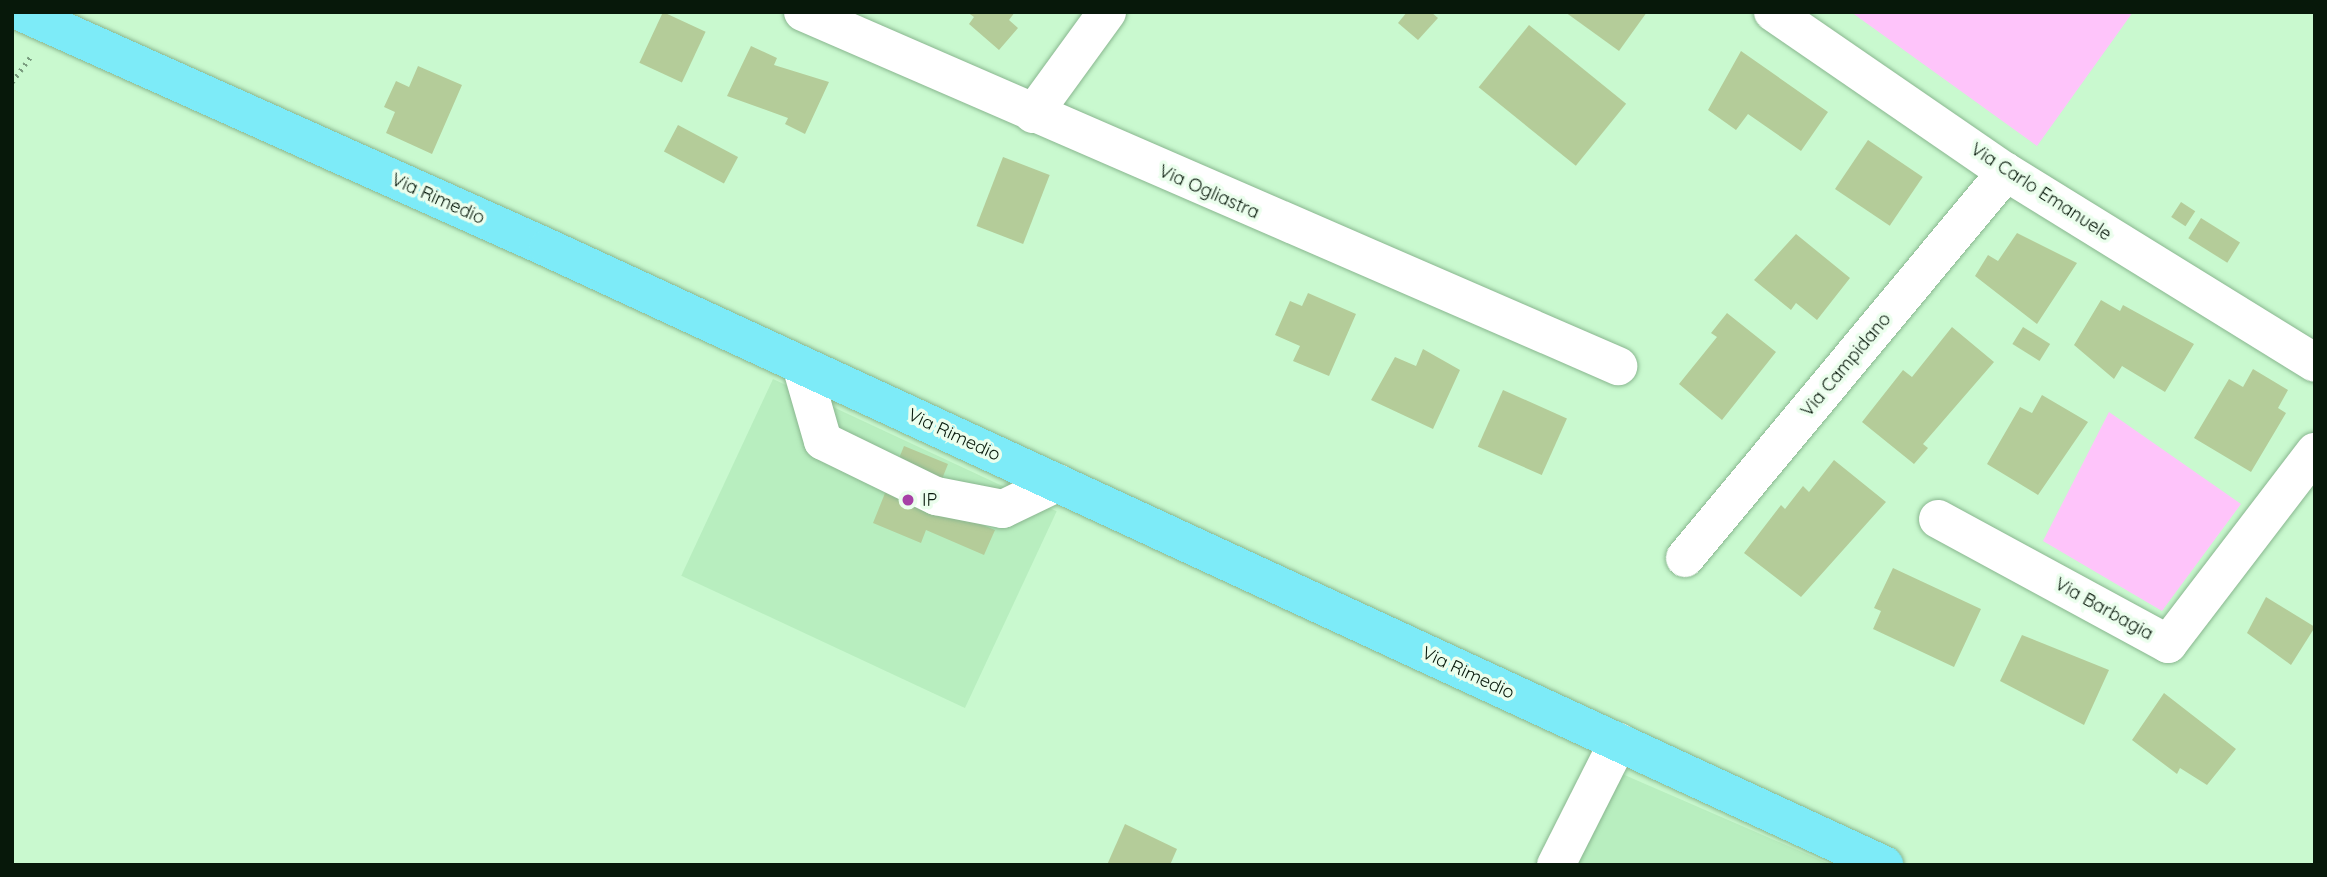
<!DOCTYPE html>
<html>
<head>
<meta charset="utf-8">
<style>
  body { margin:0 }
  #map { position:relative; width:2327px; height:877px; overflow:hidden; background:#c9f9cf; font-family:Quicksand,sans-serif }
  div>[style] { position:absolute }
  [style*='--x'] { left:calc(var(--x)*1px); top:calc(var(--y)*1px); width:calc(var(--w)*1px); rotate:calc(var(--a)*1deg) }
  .built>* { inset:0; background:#b8eebf; transform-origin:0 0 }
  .green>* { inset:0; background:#fec4fa }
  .building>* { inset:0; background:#b4cc99; transform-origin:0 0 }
  .path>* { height:4.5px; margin-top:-2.25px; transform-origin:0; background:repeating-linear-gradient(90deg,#7a9d7f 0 2px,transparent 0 7px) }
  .roads { filter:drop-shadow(0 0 2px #89b68f) drop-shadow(0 0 2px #89b68f) }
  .minor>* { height:38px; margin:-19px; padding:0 19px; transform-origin:19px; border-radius:19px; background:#fff }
  .major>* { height:38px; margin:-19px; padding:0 19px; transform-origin:19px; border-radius:19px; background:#7debf8 }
  .dots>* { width:19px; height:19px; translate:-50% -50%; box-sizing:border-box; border:4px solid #ebfeed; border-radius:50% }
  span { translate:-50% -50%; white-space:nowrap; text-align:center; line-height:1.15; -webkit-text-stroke:7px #ebfeed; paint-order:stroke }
  .street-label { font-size:18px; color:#07180a }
  .poi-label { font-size:18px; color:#07180a }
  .left { translate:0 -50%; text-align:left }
  .frame { position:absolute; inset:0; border:14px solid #07180a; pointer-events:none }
</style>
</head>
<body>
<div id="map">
  <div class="built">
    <div style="left:773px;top:379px;width:313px;height:217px;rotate:25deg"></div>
    <div style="clip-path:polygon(1590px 760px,1832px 865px,1541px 865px)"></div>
  </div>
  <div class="green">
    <div style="clip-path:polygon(1851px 12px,1921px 13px,2133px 12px,2037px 146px)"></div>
    <div style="clip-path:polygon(2109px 412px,2241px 504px,2162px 611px,2043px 541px)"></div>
  </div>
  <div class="building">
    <div style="left:663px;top:12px;width:47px;height:56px;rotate:25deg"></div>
    <div style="clip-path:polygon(967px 12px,1015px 12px,1009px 20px,1018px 28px,999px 50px,969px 24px,974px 17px)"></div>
    <div style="clip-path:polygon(1407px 12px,1431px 12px,1438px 18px,1418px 40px,1398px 23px)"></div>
    <div style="clip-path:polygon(1565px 12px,1647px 12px,1619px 51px)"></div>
    <div style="left:1529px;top:25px;width:125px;height:80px;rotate:39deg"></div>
    <div style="clip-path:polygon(751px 46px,777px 58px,774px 65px,829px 82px,805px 134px,785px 124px,788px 118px,727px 96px)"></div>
    <div style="clip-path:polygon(1741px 51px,1828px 112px,1801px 151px,1748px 114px,1736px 130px,1708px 110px)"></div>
    <div style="clip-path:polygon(418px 66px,462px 85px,432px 154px,386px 133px,395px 112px,384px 107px,396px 81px,409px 87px)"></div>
    <div style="left:678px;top:125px;width:68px;height:30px;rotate:28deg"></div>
    <div style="left:1868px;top:140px;width:66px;height:59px;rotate:34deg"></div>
    <div style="left:1003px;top:157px;width:50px;height:74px;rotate:21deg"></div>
    <div style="left:2181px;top:202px;width:17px;height:18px;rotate:33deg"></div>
    <div style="left:2201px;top:218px;width:46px;height:24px;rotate:32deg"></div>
    <div style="clip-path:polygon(2017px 233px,2077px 263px,2037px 324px,1975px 276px,1988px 255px,1998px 261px)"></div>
    <div style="clip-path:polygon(1796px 234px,1850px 278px,1817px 320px,1796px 303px,1791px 310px,1754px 280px)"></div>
    <div style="clip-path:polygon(1308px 293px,1356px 314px,1329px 376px,1293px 361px,1300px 346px,1275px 335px,1290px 301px,1302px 306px)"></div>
    <div style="clip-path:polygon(2101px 300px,2120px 311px,2123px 305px,2194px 344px,2165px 392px,2122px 366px,2114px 379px,2074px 345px)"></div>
    <div style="clip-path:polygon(1727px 313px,1776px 352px,1722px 420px,1679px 384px,1717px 337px,1711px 333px)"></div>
    <div style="clip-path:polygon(1952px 327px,1994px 362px,1923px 444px,1928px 448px,1914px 464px,1862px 422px,1903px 370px,1912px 377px)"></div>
    <div style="left:2023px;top:327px;width:32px;height:20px;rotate:32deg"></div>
    <div style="clip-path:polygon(1423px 349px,1460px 370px,1433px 429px,1371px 400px,1395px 357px,1416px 366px)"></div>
    <div style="clip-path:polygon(2253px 369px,2288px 390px,2278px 408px,2286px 413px,2251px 472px,2194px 438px,2229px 379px,2243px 387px)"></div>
    <div style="left:1503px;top:390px;width:70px;height:62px;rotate:24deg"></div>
    <div style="clip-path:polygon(2042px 395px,2088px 422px,2038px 495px,1987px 464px,2020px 407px,2032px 413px)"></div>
    <div style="clip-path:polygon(904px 446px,948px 464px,932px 504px,995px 530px,984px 555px,926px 530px,921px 543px,873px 523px)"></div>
    <div style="clip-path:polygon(1834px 460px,1886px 502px,1801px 597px,1744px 553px,1781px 505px,1785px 509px,1803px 486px,1809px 492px)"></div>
    <div style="clip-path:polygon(1893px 568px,1981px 609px,1954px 667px,1873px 629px,1881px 611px,1874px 608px)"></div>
    <div style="clip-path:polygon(2266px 597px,2315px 627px,2291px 665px,2247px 633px)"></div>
    <div style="clip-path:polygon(2022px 635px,2109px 670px,2084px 725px,2000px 681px)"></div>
    <div style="clip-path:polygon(2164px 693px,2236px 749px,2207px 785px,2180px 768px,2177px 774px,2132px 740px)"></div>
    <div style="clip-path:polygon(1125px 824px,1177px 849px,1170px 865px,1107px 865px)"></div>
  </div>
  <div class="path">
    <div style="--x:12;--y:82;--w:32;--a:-54"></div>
  </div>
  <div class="roads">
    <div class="minor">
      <div style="--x:803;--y:12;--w:889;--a:23.48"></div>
      <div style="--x:1773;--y:12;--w:283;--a:34.5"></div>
      <div style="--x:2006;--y:172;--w:363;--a:31.7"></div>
      <div style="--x:1033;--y:114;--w:126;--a:-54"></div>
      <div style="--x:801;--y:365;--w:79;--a:73.9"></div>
      <div style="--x:823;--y:441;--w:126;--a:26"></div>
      <div style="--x:936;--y:496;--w:68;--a:11"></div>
      <div style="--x:1003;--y:509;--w:60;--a:-25.7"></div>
      <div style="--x:1938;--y:519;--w:262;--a:28.5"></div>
      <div style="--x:2168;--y:644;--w:242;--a:-52.6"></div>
      <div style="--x:1685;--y:558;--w:502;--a:-50.25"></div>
      <div style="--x:1556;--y:865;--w:138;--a:-63.2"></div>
    </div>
    <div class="major">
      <div style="--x:21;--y:12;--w:577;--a:24.12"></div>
      <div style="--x:548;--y:248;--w:1472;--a:24.79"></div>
    </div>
  </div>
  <div class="dots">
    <div style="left:908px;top:500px;background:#a741a6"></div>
  </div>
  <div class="street-label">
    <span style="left:1209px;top:192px;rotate:24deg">Via Ogliastra</span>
    <span style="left:2041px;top:192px;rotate:33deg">Via Carlo Emanuele</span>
    <span style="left:438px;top:199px;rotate:24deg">Via Rimedio</span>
    <span style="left:1846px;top:365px;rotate:-50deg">Via Campidano</span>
    <span style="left:954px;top:435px;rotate:25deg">Via Rimedio</span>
    <span style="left:2104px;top:609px;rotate:29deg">Via Barbagia</span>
    <span style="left:1468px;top:673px;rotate:25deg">Via Rimedio</span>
  </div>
  <div class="poi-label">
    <span class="left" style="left:922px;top:500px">IP</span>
  </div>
  <div class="frame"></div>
</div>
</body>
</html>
